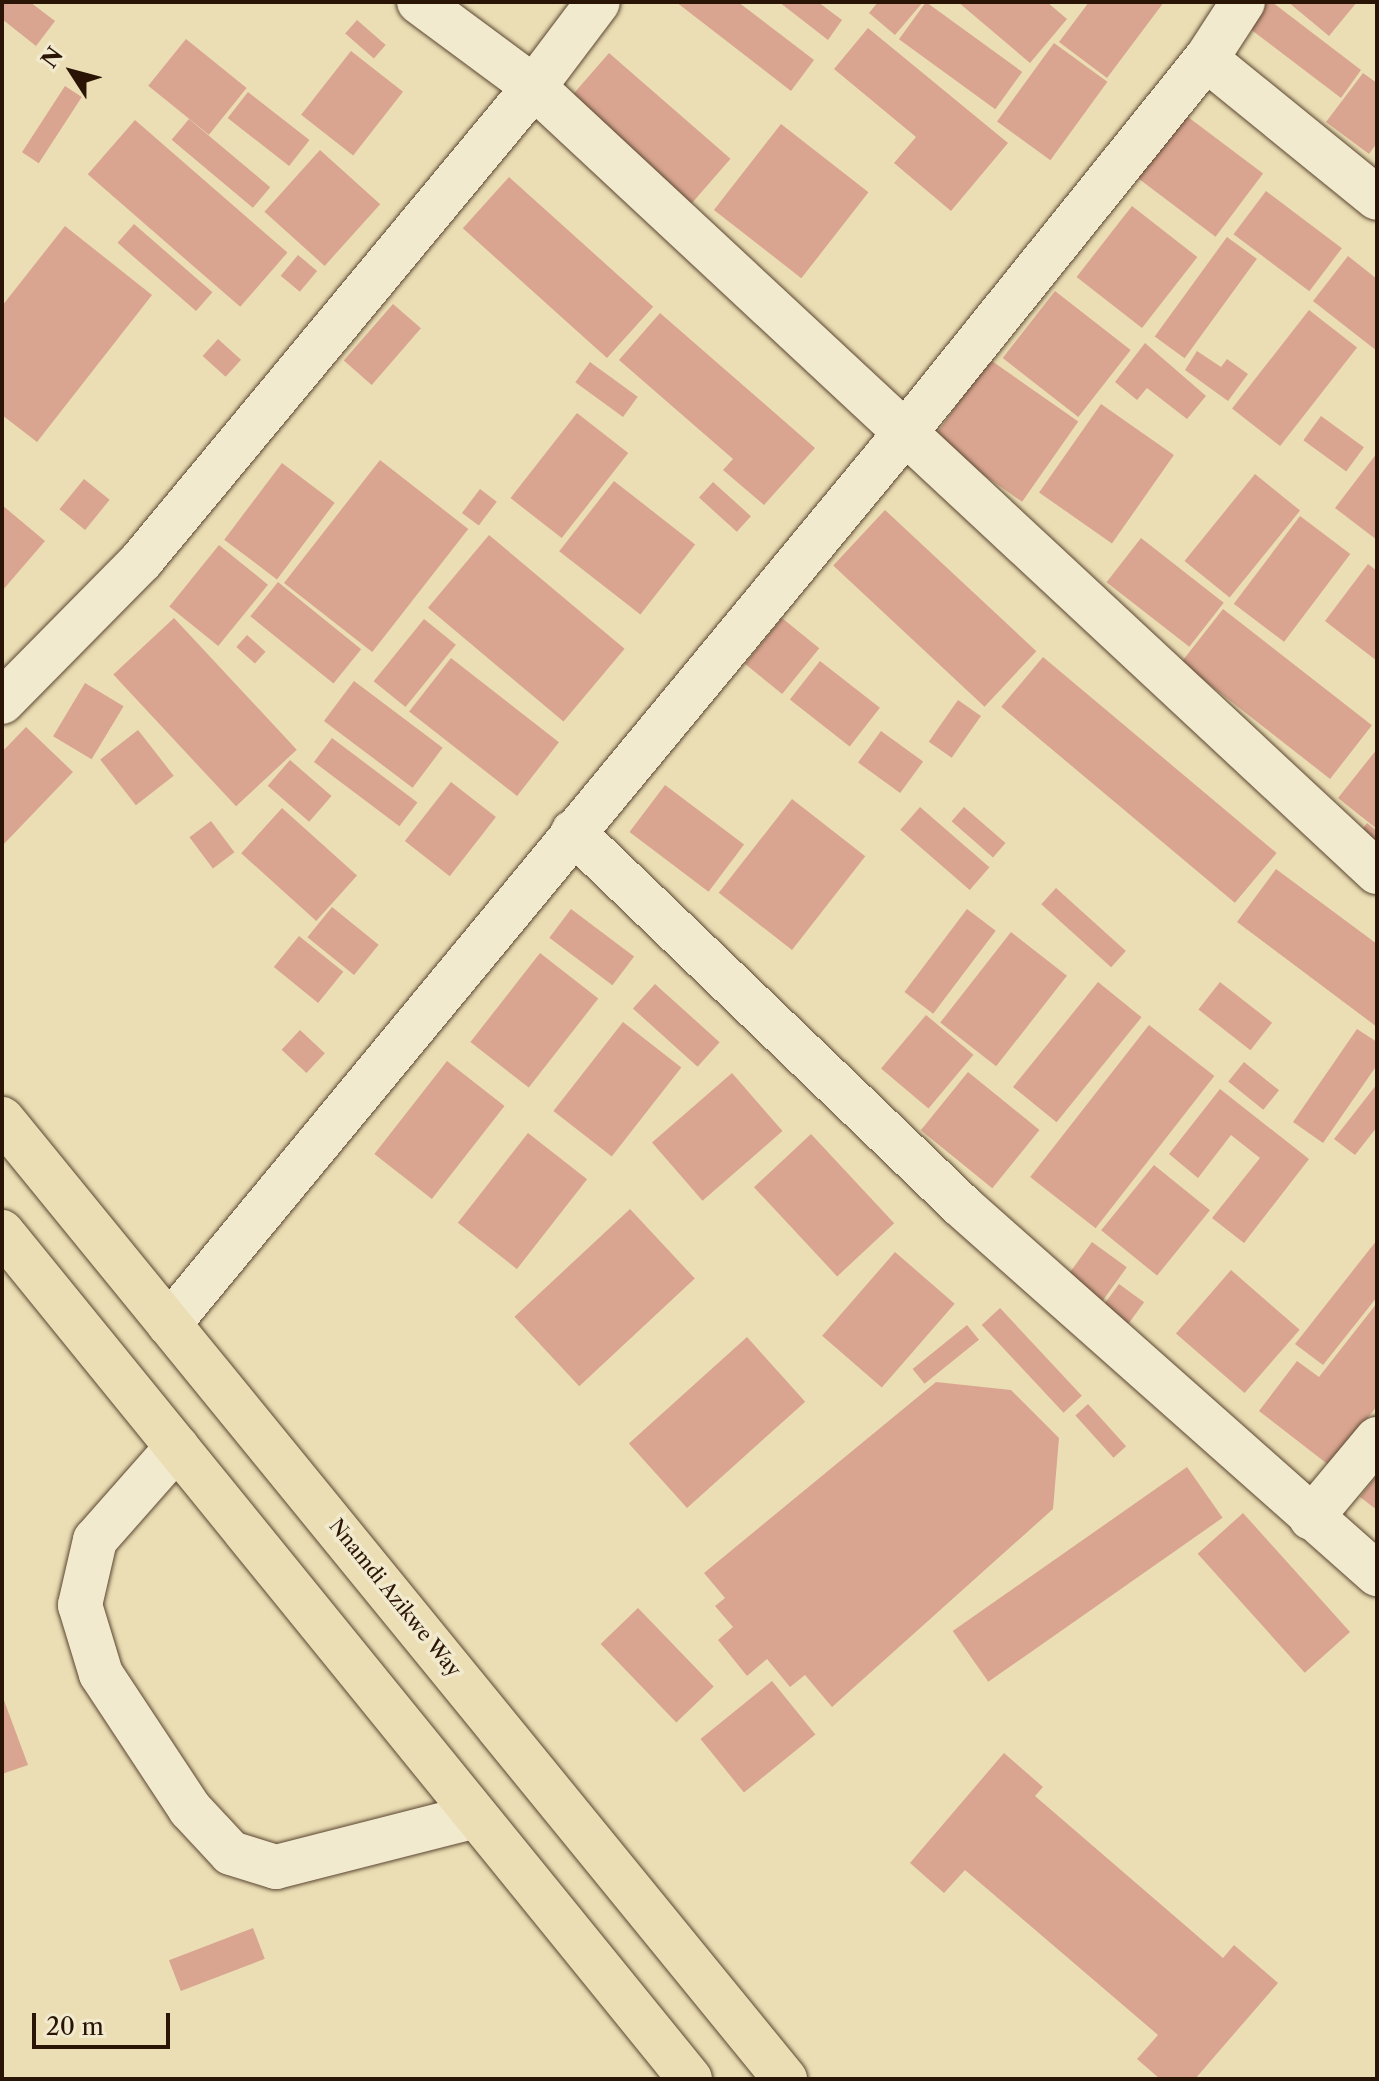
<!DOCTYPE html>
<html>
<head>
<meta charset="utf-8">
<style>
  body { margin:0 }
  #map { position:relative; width:1379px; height:2081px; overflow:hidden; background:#ebdeb4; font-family:"Libre Caslon Text",serif }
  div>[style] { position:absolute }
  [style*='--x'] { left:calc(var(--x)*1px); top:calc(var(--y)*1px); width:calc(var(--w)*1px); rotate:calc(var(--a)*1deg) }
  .building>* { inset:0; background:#d9a590; transform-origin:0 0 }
  .roads { filter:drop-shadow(0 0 2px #5a4631) drop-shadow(0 0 2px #5a4631) }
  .minor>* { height:44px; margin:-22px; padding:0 22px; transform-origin:22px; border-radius:22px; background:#f2eace }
  .highway>* { height:44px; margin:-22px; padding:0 22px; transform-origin:22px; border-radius:22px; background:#ebdeb4 }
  span { translate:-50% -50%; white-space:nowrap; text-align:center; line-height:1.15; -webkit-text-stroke:7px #f2eace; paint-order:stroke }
  .street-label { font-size:20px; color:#2a1405 }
  .frame { position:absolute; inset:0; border:4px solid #2a1405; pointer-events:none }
  .north { position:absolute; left:32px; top:32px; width:80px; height:80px; -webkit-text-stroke:6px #f2eace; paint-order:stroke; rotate:306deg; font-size:22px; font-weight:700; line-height:32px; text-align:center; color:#2a1405 }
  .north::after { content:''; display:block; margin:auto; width:28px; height:36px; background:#2a1405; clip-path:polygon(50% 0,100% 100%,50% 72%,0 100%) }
  .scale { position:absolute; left:32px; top:2013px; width:138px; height:36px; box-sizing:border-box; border:4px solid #2a1405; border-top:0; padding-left:10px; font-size:24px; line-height:28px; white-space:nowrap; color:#2a1405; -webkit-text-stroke:6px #f2eace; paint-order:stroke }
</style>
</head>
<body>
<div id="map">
  <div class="building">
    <div style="clip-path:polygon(2px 2px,30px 2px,55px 21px,36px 46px,2px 19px)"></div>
    <div style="clip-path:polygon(676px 2px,738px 2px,814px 60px,791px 91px)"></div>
    <div style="clip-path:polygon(779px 2px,818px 2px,842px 20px,828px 40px)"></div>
    <div style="clip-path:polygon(878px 2px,923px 2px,895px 35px,869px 13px)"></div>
    <div style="left:926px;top:2px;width:119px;height:46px;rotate:36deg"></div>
    <div style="clip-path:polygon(958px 2px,1047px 2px,1067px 19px,1030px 63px)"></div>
    <div style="clip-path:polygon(1089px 2px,1164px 2px,1107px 78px,1059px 42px)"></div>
    <div style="clip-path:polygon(1256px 2px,1272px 2px,1361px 70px,1341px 98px,1241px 22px)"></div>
    <div style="clip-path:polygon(1288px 2px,1357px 2px,1329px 36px)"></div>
    <div style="left:357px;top:20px;width:38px;height:18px;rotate:41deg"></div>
    <div style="clip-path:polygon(868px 28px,1008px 143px,951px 211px,894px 163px,916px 137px,834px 69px)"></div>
    <div style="left:186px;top:39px;width:78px;height:60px;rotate:39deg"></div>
    <div style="left:1054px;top:43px;width:66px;height:97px;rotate:36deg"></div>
    <div style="left:351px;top:51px;width:66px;height:81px;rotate:38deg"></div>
    <div style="left:609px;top:53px;width:161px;height:60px;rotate:41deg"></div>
    <div style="clip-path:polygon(1363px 73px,1377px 83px,1377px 143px,1369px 154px,1326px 122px)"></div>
    <div style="left:65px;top:86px;width:20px;height:79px;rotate:33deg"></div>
    <div style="left:248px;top:92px;width:78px;height:33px;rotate:38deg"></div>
    <div style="left:1184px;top:114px;width:99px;height:79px;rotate:37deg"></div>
    <div style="left:189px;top:119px;width:106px;height:27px;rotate:40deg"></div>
    <div style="left:135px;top:120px;width:202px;height:72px;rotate:41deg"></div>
    <div style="left:781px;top:124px;width:111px;height:109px;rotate:38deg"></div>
    <div style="left:320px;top:150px;width:81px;height:83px;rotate:42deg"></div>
    <div style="left:509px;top:177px;width:194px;height:69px;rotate:42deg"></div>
    <div style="left:1266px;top:191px;width:95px;height:54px;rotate:37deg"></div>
    <div style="left:1132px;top:206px;width:83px;height:90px;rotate:38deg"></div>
    <div style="left:134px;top:224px;width:104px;height:25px;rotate:41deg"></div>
    <div style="clip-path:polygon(65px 226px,152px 295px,37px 442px,2px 415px,2px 306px)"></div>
    <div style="left:1227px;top:237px;width:37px;height:123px;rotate:36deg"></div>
    <div style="left:298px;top:255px;width:25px;height:27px;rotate:40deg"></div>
    <div style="clip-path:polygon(1348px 256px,1377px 279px,1377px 351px,1313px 301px)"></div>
    <div style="left:1055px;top:291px;width:96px;height:85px;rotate:38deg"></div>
    <div style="left:393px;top:304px;width:37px;height:75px;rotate:41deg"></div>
    <div style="left:1309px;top:310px;width:61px;height:125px;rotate:38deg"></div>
    <div style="clip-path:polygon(660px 313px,815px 448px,764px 505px,723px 470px,733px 459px,619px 360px)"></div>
    <div style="left:218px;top:339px;width:31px;height:23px;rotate:42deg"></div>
    <div style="clip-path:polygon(1145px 343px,1206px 396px,1187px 419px,1147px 388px,1137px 400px,1115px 382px)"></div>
    <div style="clip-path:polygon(1197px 351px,1221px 367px,1227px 359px,1248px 374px,1228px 401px,1185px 370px)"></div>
    <div style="left:989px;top:359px;width:109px;height:98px;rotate:35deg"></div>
    <div style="left:590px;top:362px;width:59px;height:25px;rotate:36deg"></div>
    <div style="left:1101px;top:404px;width:89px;height:108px;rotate:35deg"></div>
    <div style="left:577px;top:413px;width:65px;height:108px;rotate:38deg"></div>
    <div style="left:1321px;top:416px;width:53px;height:30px;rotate:36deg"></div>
    <div style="clip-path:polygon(1377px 453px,1377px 540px,1335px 508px)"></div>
    <div style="left:380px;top:460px;width:112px;height:156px;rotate:38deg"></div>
    <div style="left:282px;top:463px;width:66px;height:96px;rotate:37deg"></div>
    <div style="left:1255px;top:474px;width:58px;height:112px;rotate:39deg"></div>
    <div style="left:84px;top:479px;width:33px;height:39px;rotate:39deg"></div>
    <div style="left:614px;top:481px;width:103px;height:89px;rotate:38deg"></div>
    <div style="left:713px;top:482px;width:51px;height:21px;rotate:42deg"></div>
    <div style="left:480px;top:489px;width:21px;height:30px;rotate:37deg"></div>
    <div style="clip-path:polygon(2px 505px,45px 541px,2px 591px)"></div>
    <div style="left:885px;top:510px;width:207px;height:76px;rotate:43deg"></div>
    <div style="left:1300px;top:516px;width:63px;height:110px;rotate:37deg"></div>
    <div style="left:489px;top:535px;width:177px;height:95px;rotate:40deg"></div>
    <div style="left:1141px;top:538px;width:105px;height:56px;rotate:38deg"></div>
    <div style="left:219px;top:545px;width:63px;height:79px;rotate:39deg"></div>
    <div style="clip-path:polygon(1368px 564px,1377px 571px,1377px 661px,1325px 621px)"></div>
    <div style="left:278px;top:582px;width:107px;height:44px;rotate:39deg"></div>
    <div style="left:1223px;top:609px;width:189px;height:68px;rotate:38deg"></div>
    <div style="left:174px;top:618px;width:180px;height:83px;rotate:47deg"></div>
    <div style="left:782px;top:618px;width:48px;height:59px;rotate:39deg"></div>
    <div style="left:424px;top:619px;width:41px;height:80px;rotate:39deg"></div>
    <div style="left:247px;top:635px;width:25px;height:16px;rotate:42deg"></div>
    <div style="left:1043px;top:657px;width:305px;height:65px;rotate:40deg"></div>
    <div style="left:451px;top:658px;width:137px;height:68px;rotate:38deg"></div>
    <div style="left:820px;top:661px;width:76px;height:49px;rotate:38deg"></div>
    <div style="left:354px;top:681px;width:111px;height:50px;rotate:37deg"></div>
    <div style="left:85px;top:683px;width:45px;height:62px;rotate:31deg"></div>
    <div style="left:958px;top:700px;width:28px;height:51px;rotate:35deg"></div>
    <div style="clip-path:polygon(26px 727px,73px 772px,2px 846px,2px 752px)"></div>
    <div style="left:138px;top:730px;width:58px;height:48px;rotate:52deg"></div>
    <div style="left:881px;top:731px;width:52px;height:39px;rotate:36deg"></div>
    <div style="left:332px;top:738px;width:107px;height:30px;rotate:37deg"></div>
    <div style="clip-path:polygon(1377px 749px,1377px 829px,1338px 798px)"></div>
    <div style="left:290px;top:760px;width:55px;height:34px;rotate:41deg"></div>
    <div style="left:451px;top:782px;width:57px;height:75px;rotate:38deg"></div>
    <div style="left:665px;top:785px;width:99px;height:59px;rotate:37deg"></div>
    <div style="left:792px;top:799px;width:93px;height:119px;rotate:38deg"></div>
    <div style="left:920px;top:807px;width:92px;height:30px;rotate:41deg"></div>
    <div style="left:964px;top:807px;width:55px;height:19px;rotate:41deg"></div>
    <div style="left:282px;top:808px;width:101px;height:61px;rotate:42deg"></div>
    <div style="left:211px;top:821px;width:39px;height:27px;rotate:53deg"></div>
    <div style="clip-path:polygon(1367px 823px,1377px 831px,1377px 845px,1360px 832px)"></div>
    <div style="clip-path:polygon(1276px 869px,1377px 944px,1377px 1027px,1237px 922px)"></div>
    <div style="left:1056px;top:888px;width:94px;height:22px;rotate:42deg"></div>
    <div style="left:332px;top:907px;width:60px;height:39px;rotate:39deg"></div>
    <div style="left:571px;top:909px;width:79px;height:36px;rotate:37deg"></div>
    <div style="left:967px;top:909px;width:36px;height:104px;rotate:37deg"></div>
    <div style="left:1011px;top:932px;width:71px;height:115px;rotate:38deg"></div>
    <div style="left:299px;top:936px;width:57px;height:40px;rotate:39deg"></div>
    <div style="left:540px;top:953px;width:74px;height:113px;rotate:38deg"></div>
    <div style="left:1098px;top:982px;width:56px;height:135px;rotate:39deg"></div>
    <div style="left:1220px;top:982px;width:66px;height:35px;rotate:38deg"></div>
    <div style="left:655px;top:984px;width:87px;height:33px;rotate:42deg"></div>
    <div style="left:926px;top:1015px;width:62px;height:70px;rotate:40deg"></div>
    <div style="left:623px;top:1022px;width:74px;height:113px;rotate:38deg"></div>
    <div style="left:1149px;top:1025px;width:83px;height:193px;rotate:38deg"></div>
    <div style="clip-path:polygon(1357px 1029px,1377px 1042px,1377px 1065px,1323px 1143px,1293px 1122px)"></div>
    <div style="left:300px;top:1030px;width:34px;height:27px;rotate:43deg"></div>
    <div style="left:447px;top:1061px;width:73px;height:118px;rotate:38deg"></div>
    <div style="left:1244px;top:1062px;width:45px;height:25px;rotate:39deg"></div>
    <div style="left:968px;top:1072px;width:92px;height:75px;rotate:39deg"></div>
    <div style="left:732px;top:1073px;width:77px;height:106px;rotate:49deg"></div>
    <div style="clip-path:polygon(1377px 1084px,1377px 1127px,1355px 1155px,1334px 1139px)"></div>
    <div style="clip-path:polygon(1220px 1089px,1309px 1159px,1244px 1243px,1212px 1218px,1260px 1158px,1231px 1135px,1198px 1178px,1169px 1154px)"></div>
    <div style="left:528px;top:1133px;width:75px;height:114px;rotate:38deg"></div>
    <div style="left:811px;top:1134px;width:122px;height:78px;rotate:47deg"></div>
    <div style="left:1154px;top:1165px;width:72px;height:84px;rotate:39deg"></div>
    <div style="left:630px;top:1209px;width:95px;height:158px;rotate:47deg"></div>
    <div style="clip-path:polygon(1377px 1240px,1377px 1297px,1323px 1365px,1295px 1344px)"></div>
    <div style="left:1092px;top:1242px;width:43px;height:53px;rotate:36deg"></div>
    <div style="left:895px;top:1252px;width:79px;height:111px;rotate:41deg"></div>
    <div style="left:1231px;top:1270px;width:91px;height:84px;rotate:41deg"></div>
    <div style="left:1119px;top:1284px;width:31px;height:27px;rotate:36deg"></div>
    <div style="clip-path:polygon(1377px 1303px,1377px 1406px,1330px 1466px,1259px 1411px,1297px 1361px,1319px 1377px)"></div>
    <div style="left:1000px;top:1308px;width:120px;height:25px;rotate:47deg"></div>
    <div style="left:967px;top:1325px;width:19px;height:70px;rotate:51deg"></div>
    <div style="left:747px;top:1337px;width:87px;height:159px;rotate:48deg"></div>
    <div style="clip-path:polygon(936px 1382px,1011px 1390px,1059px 1438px,1053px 1509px,832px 1707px,805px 1675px,790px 1687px,767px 1659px,747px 1676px,718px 1640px,733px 1627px,715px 1606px,725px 1598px,704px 1573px)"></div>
    <div style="left:1088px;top:1404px;width:57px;height:17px;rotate:48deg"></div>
    <div style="left:1187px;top:1467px;width:62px;height:286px;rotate:55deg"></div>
    <div style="clip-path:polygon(1377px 1475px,1377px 1510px,1360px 1497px)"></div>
    <div style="left:1243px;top:1513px;width:160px;height:61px;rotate:48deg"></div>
    <div style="left:638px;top:1608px;width:109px;height:52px;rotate:46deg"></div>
    <div style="left:772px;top:1681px;width:69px;height:92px;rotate:51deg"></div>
    <div style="clip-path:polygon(2px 1695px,28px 1765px,2px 1774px)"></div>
    <div style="clip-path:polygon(1004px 1753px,1043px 1787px,1035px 1796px,1223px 1958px,1234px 1945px,1278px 1983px,1195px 2079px,1160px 2079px,1137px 2059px,1158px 2035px,965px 1870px,944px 1893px,910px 1863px)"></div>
    <div style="left:253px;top:1928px;width:33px;height:90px;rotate:69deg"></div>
  </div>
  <div class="roads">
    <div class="minor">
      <div style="--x:419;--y:2;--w:143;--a:36.5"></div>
      <div style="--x:534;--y:87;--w:1152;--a:42.96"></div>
      <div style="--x:1206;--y:59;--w:220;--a:39.1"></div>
      <div style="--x:2;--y:702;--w:198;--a:-45.4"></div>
      <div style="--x:141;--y:561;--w:616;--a:-50.34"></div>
      <div style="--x:534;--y:87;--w:106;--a:-53"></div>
      <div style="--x:573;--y:832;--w:540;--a:43.87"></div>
      <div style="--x:962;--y:1206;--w:555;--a:41.56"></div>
      <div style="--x:169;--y:1324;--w:1156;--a:-50.44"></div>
      <div style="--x:905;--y:433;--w:480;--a:-51.2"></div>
      <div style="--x:1206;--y:59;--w:68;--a:-57"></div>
      <div style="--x:177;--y:1447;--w:124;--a:131.4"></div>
      <div style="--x:95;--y:1540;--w:67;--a:103"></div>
      <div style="--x:80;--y:1605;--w:72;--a:73.1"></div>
      <div style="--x:101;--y:1674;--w:162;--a:56.6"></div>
      <div style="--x:190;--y:1809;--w:60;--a:47"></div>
      <div style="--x:231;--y:1853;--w:47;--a:17.3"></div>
      <div style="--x:276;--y:1867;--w:206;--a:-14.3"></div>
      <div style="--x:1311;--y:1518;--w:103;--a:-50.1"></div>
    </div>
    <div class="highway">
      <div style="--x:2;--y:1119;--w:1239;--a:50.8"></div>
      <div style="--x:2;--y:1232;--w:1091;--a:50.91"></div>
    </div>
  </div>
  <div class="street-label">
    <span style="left:395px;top:1598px;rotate:51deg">Nnamdi Azikwe Way</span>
  </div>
  <div class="frame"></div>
  <div class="north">N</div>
  <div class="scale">20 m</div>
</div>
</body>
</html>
